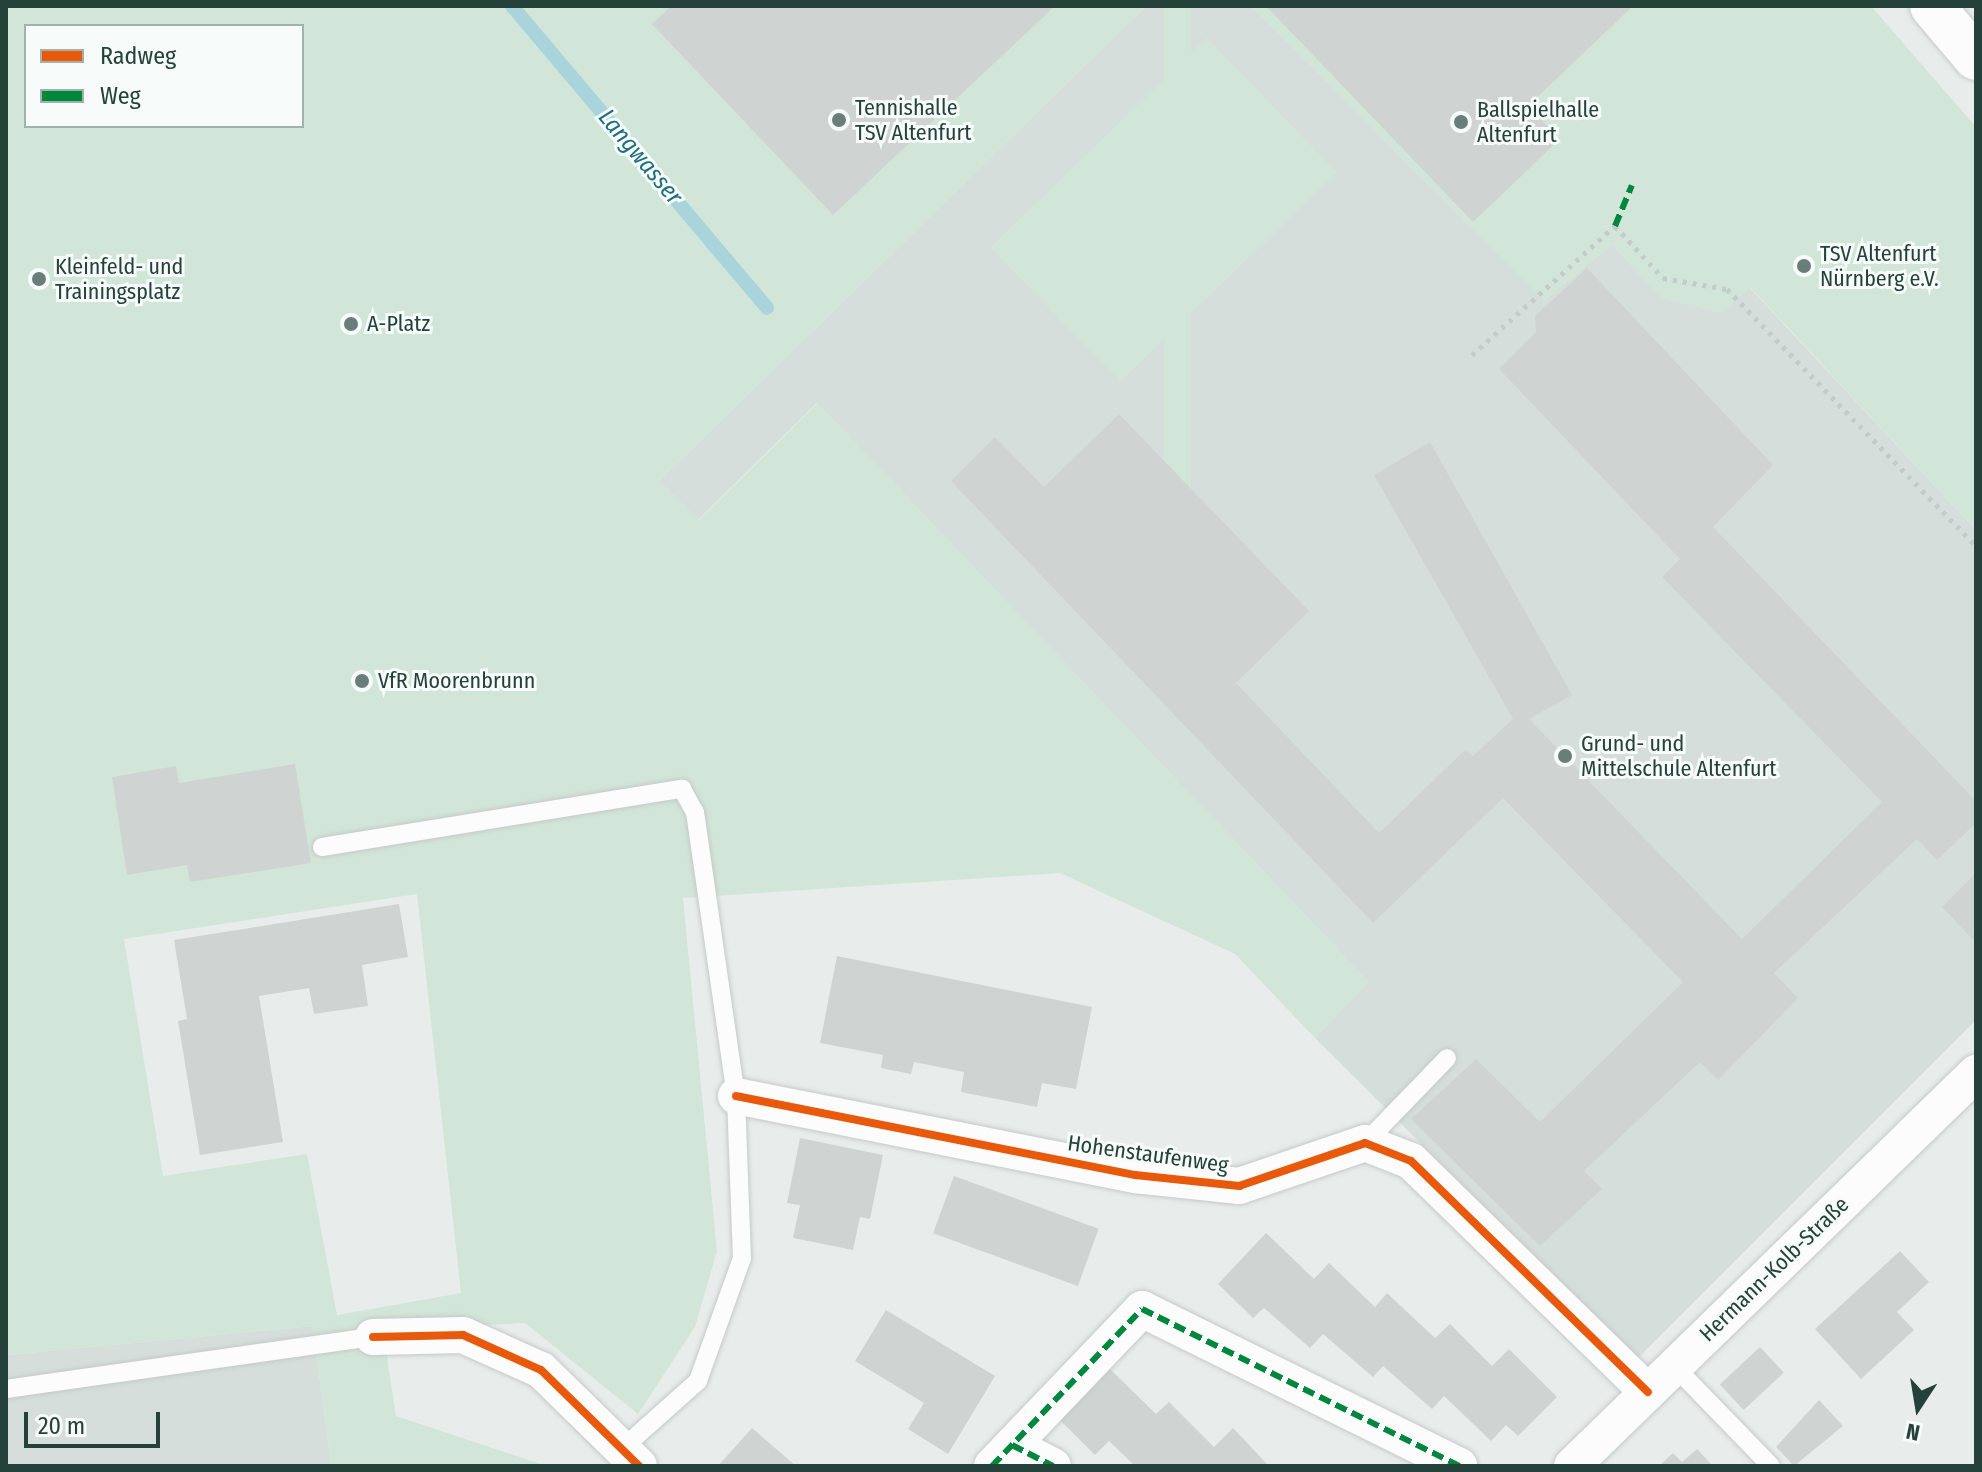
<!DOCTYPE html>
<html>
<head>
<meta charset="utf-8">
<style>
  body { margin:0 }
  #map { position:relative; width:1982px; height:1472px; overflow:hidden; background:#e8edeb; font-family:"Fira Sans Condensed",sans-serif }
  div>[style] { position:absolute }
  [style*='--x'] { left:calc(var(--x)*1px); top:calc(var(--y)*1px); width:calc(var(--w)*1px); rotate:calc(var(--a)*1deg) }
  .built>* { inset:0; background:#d6dedb }
  .green>* { inset:0; background:#d1e6d8; transform-origin:0 0 }
  .stream>* { height:14px; margin:-7px; padding:0 7px; transform-origin:7px; border-radius:7px; background:#a9d4db }
  .building>* { inset:0; background:#cfd4d2; transform-origin:0 0 }
  .path>* { height:5px; margin-top:-2.5px; transform-origin:0; background:repeating-linear-gradient(90deg,#c3ccca 0 4px,transparent 0 10px) }
  .roads { filter:drop-shadow(0 0 2px #c5cac8) drop-shadow(0 0 2px #c5cac8) }
  .service>* { height:18px; margin:-9px; padding:0 9px; transform-origin:9px; border-radius:9px; background:#fcfcfc }
  .minor>* { height:36px; margin:-18px; padding:0 18px; transform-origin:18px; border-radius:18px; background:#fcfcfc }
  .secondary>* { height:44px; margin:-22px; padding:0 22px; transform-origin:22px; border-radius:22px; background:#fcfcfc }
  .quiet>* { height:6px; margin-top:-3px; transform-origin:0; background:repeating-linear-gradient(90deg,#00873e 0 12px,transparent 0 18px) }
  .cycleway>* { height:8px; margin:-4px; padding:0 4px; transform-origin:4px; border-radius:4px; background:#e8590c }
  .dots>* { width:22px; height:22px; translate:-50% -50%; box-sizing:border-box; border:4px solid #f7fbf9; border-radius:50% }
  span { translate:-50% -50%; white-space:nowrap; text-align:center; line-height:1.15; -webkit-text-stroke:6px #f7fbf9; paint-order:stroke }
  .poi-label { font-size:22px; color:#24423a }
  .left { translate:0 -50%; text-align:left }
  .street-label { font-size:22px; color:#24423a }
  .water-label { font-size:24px; color:#1c6f80; font-style:italic }
  .frame { position:absolute; inset:0; border:8px solid #24423a; pointer-events:none }
  .legend { position:absolute; left:24px; top:24px; width:280px; height:104px; box-sizing:border-box; background:#f7fbf9; border:2px solid #a3b1ad; margin:0; padding:10px 14px; list-style:none; font-size:24px; color:#24423a }
  .legend li { display:flex; align-items:center; gap:16px; height:40px }
  .legend b { width:40px; border:2px solid #a3b1ad }
  .north { position:absolute; left:1878px; top:1368px; width:80px; height:80px; -webkit-text-stroke:6px #f7fbf9; paint-order:stroke; rotate:192deg; font-size:22px; font-weight:700; line-height:32px; text-align:center; color:#24423a }
  .north::after { content:''; display:block; margin:auto; width:28px; height:36px; background:#24423a; clip-path:polygon(50% 0,100% 100%,50% 72%,0 100%) }
  .scale { position:absolute; left:24px; top:1412px; width:136px; height:36px; box-sizing:border-box; border:4px solid #24423a; border-top:0; padding-left:10px; font-size:24px; line-height:28px; white-space:nowrap; color:#24423a; -webkit-text-stroke:6px #f7fbf9; paint-order:stroke }
</style>
</head>
<body>
<div id="map">
  <div class="built">
    <div style="clip-path:polygon(1146px 6px,1251px 6px,1544px 300px,1612px 244px,1663px 299px,1750px 288px,1976px 530px,1976px 1020px,1637px 1359px,1315px 1038px,1368px 981px,817px 403px,698px 520px,659px 481px)"></div>
    <div style="clip-path:polygon(313px 1326px,331px 1466px,6px 1466px,6px 1355px)"></div>
  </div>
  <div class="green">
    <div style="clip-path:polygon(evenodd,6px 6px,1146px 6px,659px 481px,699px 520px,818px 403px,1369px 982px,1315px 1038px,1235px 954px,1060px 873px,683px 898px,717px 1251px,695px 1327px,638px 1414px,525px 1323px,383px 1331px,396px 1416px,547px 1466px,331px 1466px,313px 1326px,6px 1355px,6px 6px,26px 26px,302px 26px,302px 126px,26px 126px,26px 26px,6px 6px,417px 894px,461px 1293px,337px 1315px,307px 1154px,163px 1176px,124px 939px,417px 894px)"></div>
    <div style="left:1164px;top:6px;width:27px;height:675px"></div>
    <div style="clip-path:polygon(1251px 6px,1871px 6px,1976px 127px,1976px 530px,1751px 288px,1722px 313px,1662px 299px,1612px 245px,1544px 301px)"></div>
    <div style="left:1207px;top:38px;width:187px;height:301px;rotate:46deg"></div>
  </div>
  <div class="stream">
    <div style="--x:512;--y:6;--w:395;--a:49.8"></div>
  </div>
  <div class="building">
    <div style="clip-path:polygon(671px 6px,1055px 6px,833px 215px,652px 24px)"></div>
    <div style="clip-path:polygon(1266px 6px,1633px 6px,1528px 106px,1560px 139px,1473px 222px)"></div>
    <div style="clip-path:polygon(1587px 268px,1773px 465px,1713px 527px,1976px 801px,1976px 823px,1937px 860px,1917px 839px,1774px 973px,1798px 998px,1718px 1080px,1700px 1062px,1584px 1171px,1602px 1189px,1540px 1246px,1411px 1119px,1476px 1059px,1540px 1122px,1683px 982px,1503px 798px,1373px 923px,951px 481px,995px 437px,1044px 487px,1119px 414px,1309px 611px,1236px 683px,1379px 833px,1465px 750px,1473px 756px,1513px 719px,1374px 475px,1430px 442px,1572px 695px,1529px 719px,1742px 939px,1882px 802px,1662px 577px,1680px 559px,1499px 369px,1536px 332px,1535px 316px)"></div>
    <div style="clip-path:polygon(295px 764px,311px 863px,190px 882px,187px 865px,127px 875px,112px 777px,176px 766px,179px 783px)"></div>
    <div style="clip-path:polygon(1976px 873px,1976px 943px,1942px 907px)"></div>
    <div style="clip-path:polygon(399px 904px,408px 957px,362px 965px,368px 1006px,314px 1014px,309px 988px,259px 996px,283px 1142px,200px 1155px,178px 1021px,187px 1019px,174px 940px)"></div>
    <div style="clip-path:polygon(837px 956px,1092px 1007px,1076px 1089px,1042px 1083px,1037px 1107px,961px 1092px,964px 1072px,914px 1062px,911px 1074px,881px 1068px,883px 1055px,820px 1043px)"></div>
    <div style="clip-path:polygon(800px 1138px,883px 1155px,870px 1219px,860px 1217px,853px 1250px,793px 1238px,800px 1205px,787px 1203px)"></div>
    <div style="left:954px;top:1176px;width:154px;height:61px;rotate:20deg"></div>
    <div style="clip-path:polygon(1266px 1233px,1314px 1279px,1329px 1263px,1375px 1307px,1387px 1293px,1435px 1338px,1450px 1324px,1492px 1366px,1509px 1349px,1557px 1397px,1518px 1436px,1506px 1425px,1491px 1441px,1444px 1396px,1432px 1409px,1383px 1366px,1373px 1377px,1323px 1334px,1310px 1348px,1264px 1308px,1253px 1318px,1218px 1284px)"></div>
    <div style="clip-path:polygon(1900px 1251px,1929px 1282px,1897px 1312px,1914px 1330px,1861px 1379px,1815px 1329px)"></div>
    <div style="clip-path:polygon(886px 1310px,995px 1376px,948px 1454px,908px 1429px,924px 1403px,855px 1361px)"></div>
    <div style="left:1760px;top:1347px;width:35px;height:55px;rotate:47deg"></div>
    <div style="clip-path:polygon(1109px 1368px,1156px 1414px,1169px 1402px,1214px 1447px,1233px 1428px,1269px 1466px,1135px 1466px,1109px 1441px,1095px 1455px,1059px 1419px)"></div>
    <div style="clip-path:polygon(1819px 1400px,1843px 1426px,1794px 1466px,1776px 1447px)"></div>
    <div style="clip-path:polygon(752px 1428px,789px 1460px,796px 1466px,718px 1466px)"></div>
    <div style="clip-path:polygon(1697px 1449px,1713px 1466px,1659px 1466px,1673px 1453px,1682px 1462px)"></div>
  </div>
  <div class="path">
    <div style="--x:1472;--y:355;--w:193;--a:-42.1"></div>
    <div style="--x:1615;--y:226;--w:71;--a:47.3"></div>
    <div style="--x:1663;--y:278;--w:65;--a:9.8"></div>
    <div style="--x:1727;--y:289;--w:358;--a:45.9"></div>
  </div>
  <div class="roads">
    <div class="service">
      <div style="--x:322;--y:847;--w:365;--a:-9.2"></div>
      <div style="--x:682;--y:789;--w:26;--a:61"></div>
      <div style="--x:695;--y:812;--w:287;--a:81.8"></div>
      <div style="--x:736;--y:1096;--w:162;--a:87.9"></div>
      <div style="--x:742;--y:1258;--w:131;--a:109.7"></div>
      <div style="--x:698;--y:1381;--w:99;--a:138.3"></div>
      <div style="--x:1365;--y:1143;--w:118;--a:-46"></div>
      <div style="--x:1674;--y:1366;--w:139;--a:45.9"></div>
      <div style="--x:6;--y:1389;--w:371;--a:-8.1"></div>
    </div>
    <div class="minor">
      <div style="--x:736;--y:1096;--w:407;--a:11.2"></div>
      <div style="--x:1135;--y:1175;--w:105;--a:6"></div>
      <div style="--x:1239;--y:1186;--w:133;--a:-18.8"></div>
      <div style="--x:1365;--y:1143;--w:49;--a:21.4"></div>
      <div style="--x:1411;--y:1161;--w:331;--a:44.3"></div>
      <div style="--x:373;--y:1337;--w:90;--a:-1.3"></div>
      <div style="--x:463;--y:1335;--w:85;--a:24.2"></div>
      <div style="--x:541;--y:1370;--w:137;--a:44.4"></div>
      <div style="--x:1012;--y:1445;--w:46;--a:27.1"></div>
      <div style="--x:992;--y:1466;--w:217;--a:-46.3"></div>
      <div style="--x:1142;--y:1309;--w:354;--a:26.3"></div>
      <div style="--x:1572;--y:1466;--w:564;--a:-44.21"></div>
    </div>
    <div class="secondary">
      <div style="--x:1932;--y:6;--w:68;--a:49.8"></div>
    </div>
  </div>
  <div class="quiet">
    <div style="--x:1615;--y:226;--w:44;--a:-67.5"></div>
    <div style="--x:1012;--y:1445;--w:46;--a:27.1"></div>
    <div style="--x:992;--y:1466;--w:217;--a:-46.3"></div>
    <div style="--x:1142;--y:1309;--w:354;--a:26.3"></div>
  </div>
  <div class="cycleway">
    <div style="--x:736;--y:1096;--w:407;--a:11.2"></div>
    <div style="--x:1135;--y:1175;--w:105;--a:6"></div>
    <div style="--x:1239;--y:1186;--w:133;--a:-18.8"></div>
    <div style="--x:1365;--y:1143;--w:49;--a:21.4"></div>
    <div style="--x:1411;--y:1161;--w:331;--a:44.3"></div>
    <div style="--x:373;--y:1337;--w:90;--a:-1.3"></div>
    <div style="--x:463;--y:1335;--w:85;--a:24.2"></div>
    <div style="--x:541;--y:1370;--w:137;--a:44.4"></div>
  </div>
  <div class="dots">
    <div style="left:839px;top:120px;background:#697e78"></div>
    <div style="left:1461px;top:122px;background:#697e78"></div>
    <div style="left:1804px;top:266px;background:#697e78"></div>
    <div style="left:39px;top:279px;background:#697e78"></div>
    <div style="left:351px;top:324px;background:#697e78"></div>
    <div style="left:362px;top:681px;background:#697e78"></div>
    <div style="left:1565px;top:756px;background:#697e78"></div>
  </div>
  <div class="poi-label">
    <span class="left" style="left:855px;top:120px">Tennishalle<br>TSV Altenfurt</span>
    <span class="left" style="left:1477px;top:122px">Ballspielhalle<br>Altenfurt</span>
    <span class="left" style="left:1820px;top:266px">TSV Altenfurt<br>Nürnberg e.V.</span>
    <span class="left" style="left:55px;top:279px">Kleinfeld- und<br>Trainingsplatz</span>
    <span class="left" style="left:367px;top:324px">A-Platz</span>
    <span class="left" style="left:378px;top:681px">VfR Moorenbrunn</span>
    <span class="left" style="left:1581px;top:756px">Grund- und<br>Mittelschule Altenfurt</span>
  </div>
  <div class="street-label">
    <span style="left:1148px;top:1154px;rotate:8deg">Hohenstaufenweg</span>
    <span style="left:1774px;top:1269px;rotate:-44deg">Hermann-Kolb-Straße</span>
  </div>
  <div class="water-label">
    <span style="left:640px;top:157px;rotate:50deg">Langwasser</span>
  </div>
  <div class="frame"></div>
  <ul class="legend">
  <li><b style="height:10px;background:#e8590c"></b>Radweg</li>
  <li><b style="height:10px;background:#00873e"></b>Weg</li>
  </ul>
  <div class="north">N</div>
  <div class="scale">20 m</div>
</div>
</body>
</html>
